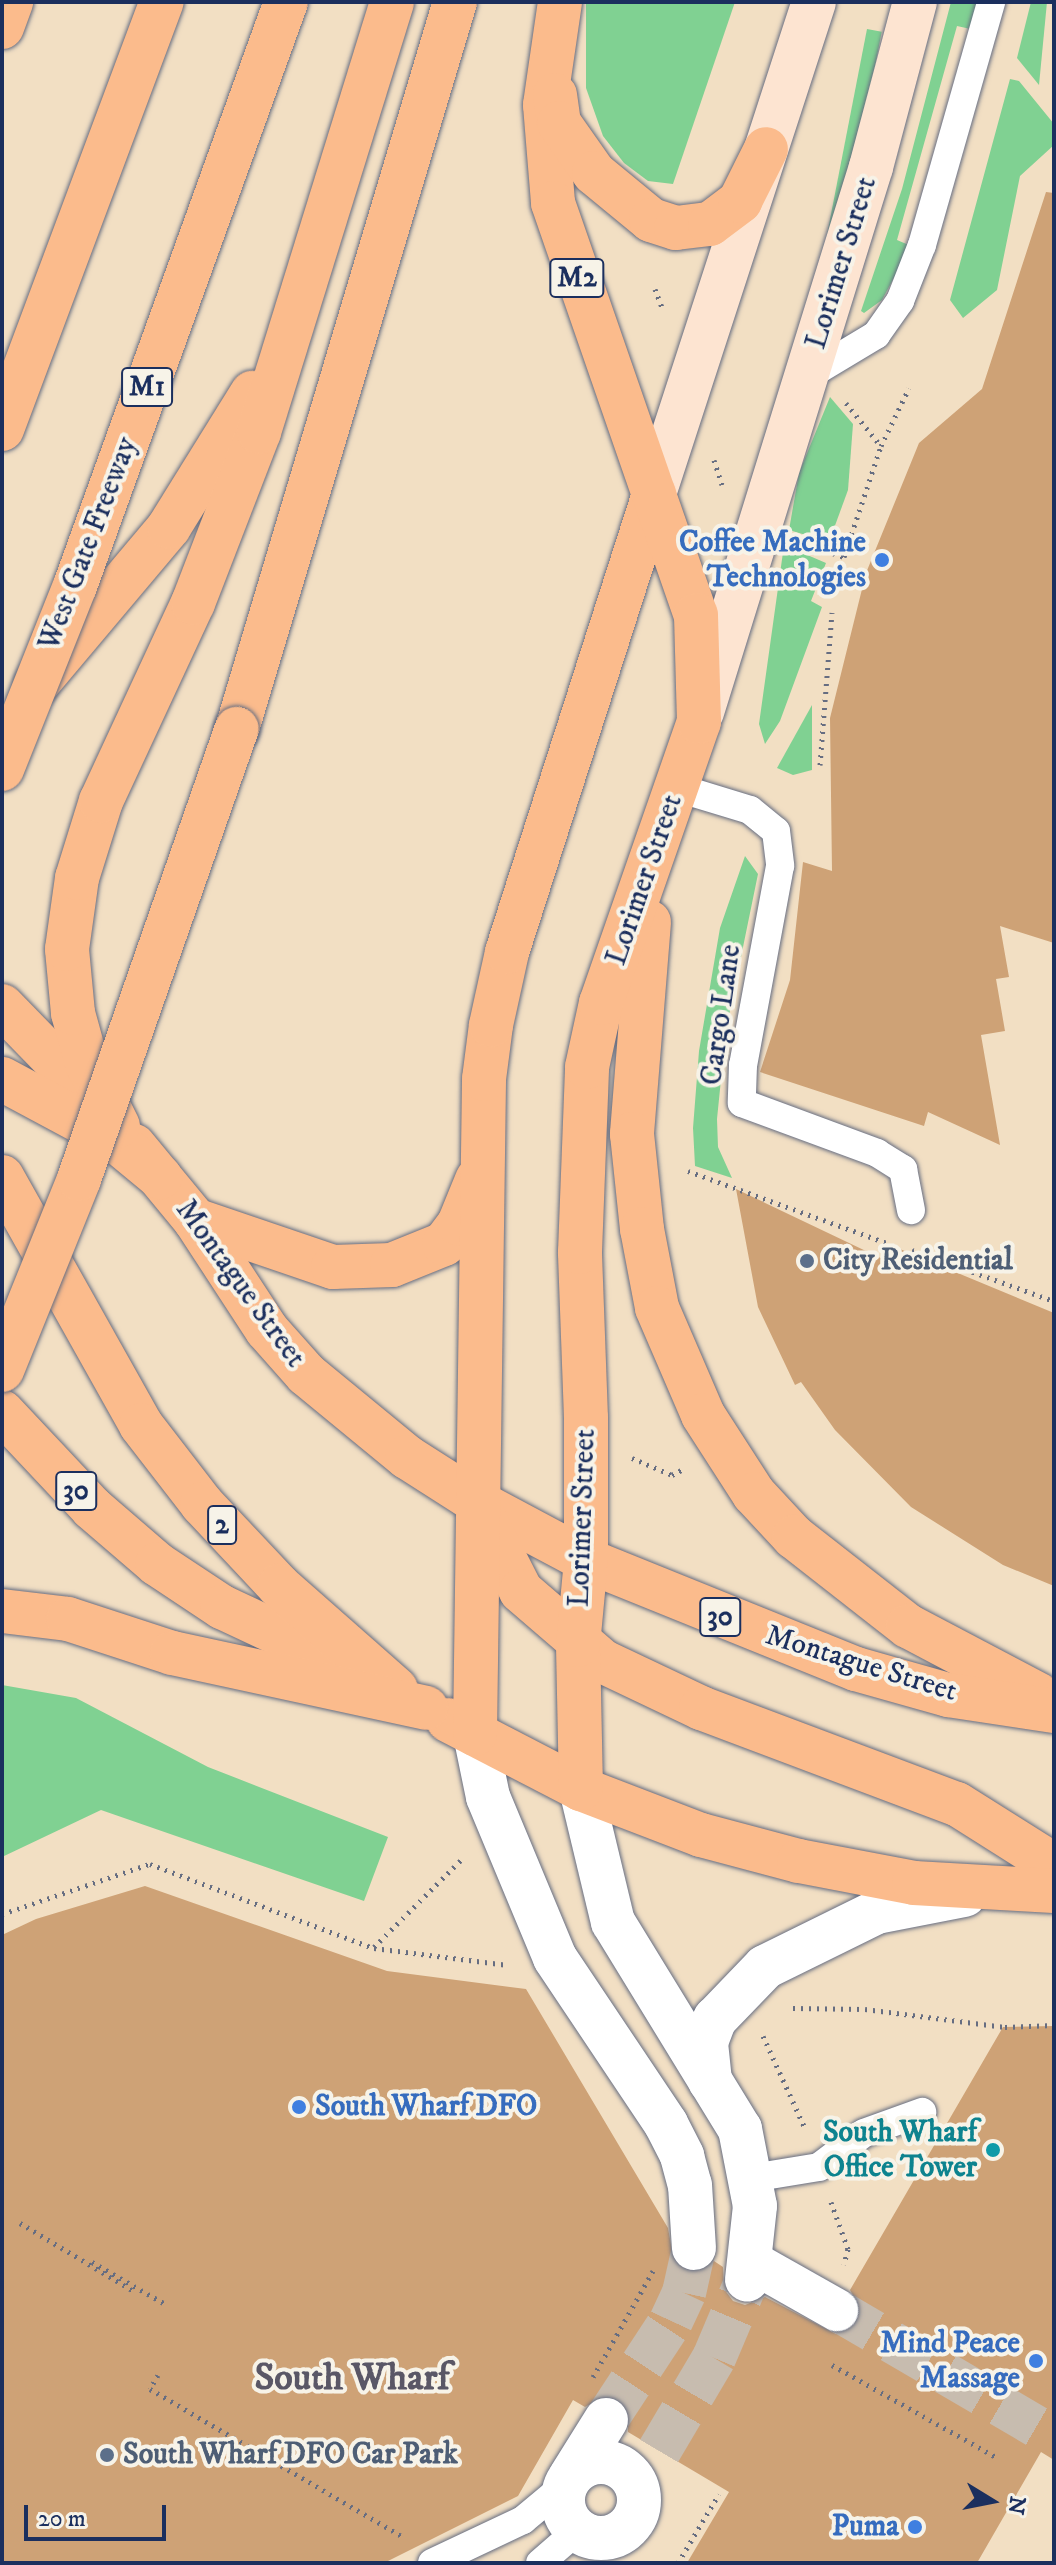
<!DOCTYPE html>
<html>
<head>
<meta charset="utf-8">
<style>
  body { margin:0 }
  #map { position:relative; width:1056px; height:2565px; overflow:hidden; background:#f2dfc3; font-family:"IM FELL DW Pica",serif }
  div>[style] { position:absolute }
  [style*='--x'] { left:calc(var(--x)*1px); top:calc(var(--y)*1px); width:calc(var(--w)*1px); rotate:calc(var(--a)*1deg) }
  .green>* { inset:0; background:#80d192; transform-origin:0 0 }
  .building>* { inset:0; background:#cea276 }
  .pedestrian-tunnel>* { height:42px; margin-top:-21px; transform-origin:0; background:repeating-linear-gradient(90deg,#c7bcaf 0 42px,transparent 0 63px) }
  .minor-tunnel>* { height:44px; margin-top:-22px; transform-origin:0; background:repeating-linear-gradient(90deg,#c7bcaf 0 44px,transparent 0 66px) }
  .path>* { height:5px; margin-top:-2.5px; transform-origin:0; background:repeating-linear-gradient(90deg,#666d81 0 2px,transparent 0 8px) }
  .roads { filter:drop-shadow(0 0 2px #666d81) drop-shadow(0 0 2px #666d81) }
  .service>* { height:28px; margin:-14px; padding:0 14px; transform-origin:14px; border-radius:14px; background:#fff }
  .pedestrian>* { height:42px; margin:-21px; padding:0 21px; transform-origin:21px; border-radius:21px; background:#fff }
  .minor>* { height:44px; margin:-22px; padding:0 22px; transform-origin:22px; border-radius:22px; background:#fff }
  .minor>.ring { margin:-22px; padding:0; box-sizing:content-box; background:none; border:44px solid #fff; border-radius:50% }
  .secondary>* { height:44px; margin:-22px; padding:0 22px; transform-origin:22px; border-radius:22px; background:#fde4d1 }
  .primary>* { height:44px; margin:-22px; padding:0 22px; transform-origin:22px; border-radius:22px; background:#fbbb8c }
  .trunk>* { height:44px; margin:-22px; padding:0 22px; transform-origin:22px; border-radius:22px; background:#fbbb8c }
  .motorway>* { height:44px; margin:-22px; padding:0 22px; transform-origin:22px; border-radius:22px; background:#fbbb8c }
  .bridges { filter:drop-shadow(0 0 2px #666d81) drop-shadow(0 0 2px #666d81) }
  .motorway-bridge>* { height:44px; margin:-22px; padding:0 22px; transform-origin:22px; border-radius:22px; background:#fbbb8c }
  .dots>* { width:22px; height:22px; translate:-50% -50%; box-sizing:border-box; border:4px solid #f7f3e8; border-radius:50% }
  span { translate:-50% -50%; white-space:nowrap; text-align:center; line-height:1.15; -webkit-text-stroke:8px #f7f3e8; paint-order:stroke }
  .shield-label span { padding:2px 6px; background:#f7f3e8; border:2px solid; border-radius:6px; -webkit-text-stroke-width:0 }
  .shield-label { font-size:28px; color:#1b2f5e; font-weight:700 }
  .street-label { font-size:30px; color:#1b2f5e }
  .shop-label { font-size:30px; color:#366cbe; font-weight:700 }
  .right { translate:-100% -50%; text-align:right }
  .left { translate:0 -50%; text-align:left }
  .service-label { font-size:30px; color:#4e5e75; font-weight:700 }
  .culture-label { font-size:30px; color:#0d838f; font-weight:700 }
  .district-label { font-size:38px; color:#5a5766; font-weight:700 }
  .frame { position:absolute; inset:0; border:4px solid #1b2f5e; pointer-events:none }
  .north { position:absolute; left:952px; top:2461px; width:80px; height:80px; -webkit-text-stroke:6px #f7f3e8; paint-order:stroke; rotate:100deg; font-size:22px; font-weight:700; line-height:32px; text-align:center; color:#1b2f5e }
  .north::after { content:''; display:block; margin:auto; width:28px; height:36px; background:#1b2f5e; clip-path:polygon(50% 0,100% 100%,50% 72%,0 100%) }
  .scale { position:absolute; left:24px; top:2505px; width:142px; height:36px; box-sizing:border-box; border:4px solid #1b2f5e; border-top:0; padding-left:10px; font-size:24px; line-height:28px; white-space:nowrap; color:#1b2f5e; -webkit-text-stroke:6px #f7f3e8; paint-order:stroke }
</style>
</head>
<body>
<div id="map">
  <div class="green">
    <div style="clip-path:polygon(586px 2px,735px 2px,673px 184px,648px 181px,624px 163px,603px 136px,586px 88px)"></div>
    <div style="clip-path:polygon(951px 2px,982px 2px,975px 30px,957px 26px,897px 240px,911px 246px,882px 300px,864px 313px,861px 311px,902px 189px)"></div>
    <div style="clip-path:polygon(1031px 2px,1047px 2px,1039px 85px,1017px 58px)"></div>
    <div style="left:867px;top:29px;width:15px;height:433px;rotate:11deg"></div>
    <div style="clip-path:polygon(1010px 79px,1019px 81px,1054px 124px,1054px 145px,1020px 176px,997px 290px,963px 318px,950px 300px)"></div>
    <div style="clip-path:polygon(830px 397px,853px 424px,848px 490px,829px 542px,789px 530px,799px 473px)"></div>
    <div style="clip-path:polygon(784px 545px,826px 563px,811px 601px,822px 607px,780px 721px,765px 744px,759px 724px)"></div>
    <div style="clip-path:polygon(812px 705px,812px 770px,793px 775px,777px 768px)"></div>
    <div style="clip-path:polygon(745px 856px,758px 874px,726px 1030px,717px 1119px,718px 1147px,732px 1178px,695px 1166px,693px 1128px,699px 1051px,720px 928px)"></div>
    <div style="clip-path:polygon(2px 1685px,76px 1698px,208px 1767px,388px 1837px,364px 1901px,101px 1810px,2px 1857px)"></div>
  </div>
  <div class="building">
    <div style="clip-path:polygon(1046px 192px,1054px 193px,1054px 943px,1000px 926px,1009px 977px,996px 979px,1005px 1031px,981px 1035px,1000px 1145px,928px 1112px,924px 1126px,760px 1072px,790px 980px,803px 862px,832px 871px,830px 718px,866px 573px,919px 443px,982px 389px)"></div>
    <div style="clip-path:polygon(736px 1189px,889px 1262px,895px 1247px,1054px 1313px,1054px 1586px,1003px 1565px,911px 1507px,835px 1430px,801px 1382px,795px 1385px,758px 1307px)"></div>
    <div style="clip-path:polygon(145px 1886px,387px 1971px,526px 1989px,668px 2228px,674px 2262px,695px 2273px,714px 2261px,723px 2267px,724px 2289px,733px 2301px,745px 2305px,765px 2297px,836px 2334px,858px 2321px,861px 2309px,850px 2290px,1003px 2027px,1054px 2026px,1054px 2460px,1041px 2452px,977px 2563px,687px 2563px,729px 2492px,628px 2432px,628px 2408px,606px 2395px,585px 2407px,573px 2400px,518px 2496px,384px 2563px,2px 2563px,2px 1935px,36px 1919px)"></div>
  </div>
  <div class="pedestrian-tunnel">
    <div style="--x:837;--y:2310;--w:251;--a:30.3"></div>
  </div>
  <div class="minor-tunnel">
    <div style="--x:606;--y:2420;--w:118;--a:-56.7"></div>
    <div style="--x:671;--y:2321;--w:31;--a:-65"></div>
    <div style="--x:684;--y:2293;--w:46;--a:-77.5"></div>
    <div style="--x:659;--y:2451;--w:108;--a:-59.4"></div>
    <div style="--x:714;--y:2358;--w:85;--a:-67.1"></div>
  </div>
  <div class="path">
    <div style="--x:655;--y:289;--w:22;--a:69"></div>
    <div style="--x:846;--y:403;--w:55;--a:50.9"></div>
    <div style="--x:714;--y:460;--w:26;--a:72"></div>
    <div style="--x:803;--y:543;--w:43;--a:18.9"></div>
    <div style="--x:844;--y:557;--w:117;--a:-71.6"></div>
    <div style="--x:881;--y:446;--w:64;--a:-64.2"></div>
    <div style="--x:820;--y:765;--w:153;--a:-85.5"></div>
    <div style="--x:688;--y:1171;--w:212;--a:19.9"></div>
    <div style="--x:912;--y:1250;--w:151;--a:19.8"></div>
    <div style="--x:632;--y:1458;--w:43;--a:23"></div>
    <div style="--x:672;--y:1475;--w:15;--a:-28"></div>
    <div style="--x:2;--y:1914;--w:156;--a:-18.7"></div>
    <div style="--x:150;--y:1864;--w:239;--a:20.6"></div>
    <div style="--x:374;--y:1948;--w:135;--a:7.2"></div>
    <div style="--x:374;--y:1947;--w:124;--a:-45"></div>
    <div style="--x:793;--y:2008;--w:72;--a:0.8"></div>
    <div style="--x:865;--y:2009;--w:141;--a:7.3"></div>
    <div style="--x:1005;--y:2027;--w:49;--a:-2.3"></div>
    <div style="--x:763;--y:2036;--w:101;--a:65.5"></div>
    <div style="--x:831;--y:2202;--w:50;--a:70.1"></div>
    <div style="--x:848;--y:2249;--w:16;--a:105"></div>
    <div style="--x:20;--y:2223;--w:131;--a:30.9"></div>
    <div style="--x:92;--y:2262;--w:86;--a:29.8"></div>
    <div style="--x:832;--y:2365;--w:188;--a:29.3"></div>
    <div style="--x:158;--y:2375;--w:16;--a:120"></div>
    <div style="--x:150;--y:2389;--w:295;--a:30.3"></div>
    <div style="--x:593;--y:2377;--w:122;--a:-60.5"></div>
    <div style="--x:678;--y:2563;--w:80;--a:-59.3"></div>
  </div>
  <div class="roads">
    <div class="service">
      <div style="--x:806;--y:377;--w:82;--a:-31"></div>
      <div style="--x:876;--y:335;--w:42;--a:-54.8"></div>
      <div style="--x:900;--y:301;--w:60;--a:-68.6"></div>
      <div style="--x:922;--y:245;--w:253;--a:-74.1"></div>
      <div style="--x:678;--y:788;--w:75;--a:17"></div>
      <div style="--x:750;--y:810;--w:33;--a:39"></div>
      <div style="--x:776;--y:831;--w:35;--a:83"></div>
      <div style="--x:780;--y:866;--w:202;--a:100.5"></div>
      <div style="--x:743;--y:1065;--w:38;--a:92"></div>
      <div style="--x:742;--y:1103;--w:144;--a:20.3"></div>
      <div style="--x:877;--y:1153;--w:31;--a:32"></div>
      <div style="--x:903;--y:1169;--w:42;--a:79"></div>
      <div style="--x:752;--y:2178;--w:68;--a:-9.3"></div>
      <div style="--x:819;--y:2167;--w:56;--a:-37.1"></div>
      <div style="--x:864;--y:2133;--w:62;--a:-19.9"></div>
      <div style="--x:432;--y:2563;--w:101;--a:-25.3"></div>
      <div style="--x:523;--y:2520;--w:55;--a:-39.8"></div>
      <div style="--x:540;--y:2563;--w:49;--a:-40.9"></div>
    </div>
    <div class="pedestrian">
      <div style="--x:752;--y:2262;--w:98;--a:29.5"></div>
    </div>
    <div class="minor">
      <div style="--x:475;--y:1734;--w:64;--a:78.3"></div>
      <div style="--x:488;--y:1797;--w:174;--a:67.4"></div>
      <div style="--x:555;--y:1958;--w:200;--a:56.2"></div>
      <div style="--x:666;--y:2124;--w:36;--a:63"></div>
      <div style="--x:682;--y:2156;--w:30;--a:75"></div>
      <div style="--x:690;--y:2185;--w:63;--a:86.4"></div>
      <div style="--x:581;--y:1789;--w:137;--a:76.5"></div>
      <div style="--x:613;--y:1922;--w:243;--a:58.5"></div>
      <div style="--x:740;--y:2129;--w:78;--a:79"></div>
      <div style="--x:755;--y:2206;--w:74;--a:96.2"></div>
      <div style="--x:710;--y:2081;--w:39;--a:-96"></div>
      <div style="--x:706;--y:2042;--w:25;--a:-69"></div>
      <div style="--x:715;--y:2019;--w:72;--a:-46.1"></div>
      <div style="--x:765;--y:1967;--w:125;--a:-26.2"></div>
      <div style="--x:877;--y:1912;--w:89;--a:-11.1"></div>
      <div class="ring" style="left:563px;top:2462px;width:32px;height:32px"></div>
      <div style="--x:571;--y:2476;--w:66;--a:-58"></div>
    </div>
    <div class="secondary">
      <div style="--x:654;--y:494;--w:517;--a:-71.99"></div>
      <div style="--x:702;--y:712;--w:571;--a:-72.77"></div>
      <div style="--x:871;--y:167;--w:171;--a:-75.1"></div>
    </div>
    <div class="primary">
      <div style="--x:2;--y:1006;--w:153;--a:45.8"></div>
      <div style="--x:2;--y:1412;--w:132;--a:46.8"></div>
      <div style="--x:92;--y:1508;--w:86;--a:40.7"></div>
      <div style="--x:157;--y:1564;--w:78;--a:33.5"></div>
      <div style="--x:222;--y:1607;--w:170;--a:25.1"></div>
    </div>
    <div class="trunk">
      <div style="--x:649;--y:922;--w:213;--a:94.6"></div>
      <div style="--x:632;--y:1134;--w:96;--a:84"></div>
      <div style="--x:642;--y:1229;--w:80;--a:79.2"></div>
      <div style="--x:657;--y:1308;--w:116;--a:66.7"></div>
      <div style="--x:703;--y:1415;--w:94;--a:57.2"></div>
      <div style="--x:754;--y:1494;--w:59;--a:47.1"></div>
      <div style="--x:794;--y:1537;--w:145;--a:38"></div>
      <div style="--x:908;--y:1626;--w:148;--a:27.8"></div>
      <div style="--x:134;--y:1146;--w:96;--a:50.5"></div>
      <div style="--x:195;--y:1220;--w:131;--a:56.8"></div>
      <div style="--x:267;--y:1330;--w:59;--a:48.4"></div>
      <div style="--x:306;--y:1374;--w:131;--a:39.4"></div>
      <div style="--x:407;--y:1457;--w:85;--a:32.6"></div>
      <div style="--x:479;--y:1503;--w:121;--a:28"></div>
      <div style="--x:586;--y:1560;--w:291;--a:22"></div>
      <div style="--x:856;--y:1669;--w:96;--a:15.8"></div>
      <div style="--x:948;--y:1695;--w:107;--a:8.6"></div>
      <div style="--x:195;--y:1220;--w:146;--a:18.8"></div>
      <div style="--x:333;--y:1267;--w:59;--a:-1.9"></div>
      <div style="--x:392;--y:1265;--w:56;--a:-22"></div>
      <div style="--x:444;--y:1244;--w:25;--a:-53"></div>
      <div style="--x:459;--y:1224;--w:48;--a:-67.8"></div>
      <div style="--x:483;--y:1516;--w:84;--a:63.1"></div>
      <div style="--x:521;--y:1591;--w:107;--a:40.8"></div>
      <div style="--x:602;--y:1661;--w:110;--a:25.4"></div>
      <div style="--x:701;--y:1708;--w:273;--a:20.6"></div>
      <div style="--x:957;--y:1804;--w:115;--a:32.2"></div>
      <div style="--x:448;--y:1720;--w:150;--a:27.4"></div>
      <div style="--x:581;--y:1789;--w:129;--a:21"></div>
      <div style="--x:701;--y:1835;--w:101;--a:14.9"></div>
      <div style="--x:799;--y:1861;--w:117;--a:10.8"></div>
      <div style="--x:914;--y:1883;--w:140;--a:3.3"></div>
      <div style="--x:475;--y:1734;--w:655;--a:-89.21"></div>
      <div style="--x:484;--y:1079;--w:54;--a:-82.6"></div>
      <div style="--x:491;--y:1025;--w:75;--a:-77.6"></div>
      <div style="--x:507;--y:952;--w:481;--a:-72.2"></div>
      <div style="--x:581;--y:1789;--w:144;--a:-91.2"></div>
      <div style="--x:578;--y:1645;--w:85;--a:-84.6"></div>
      <div style="--x:586;--y:1560;--w:142;--a:-90"></div>
      <div style="--x:586;--y:1418;--w:166;--a:-92.1"></div>
      <div style="--x:580;--y:1252;--w:185;--a:-87.8"></div>
      <div style="--x:587;--y:1067;--w:66;--a:-77.7"></div>
      <div style="--x:601;--y:1003;--w:298;--a:-70.8"></div>
    </div>
    <div class="motorway">
      <div style="--x:560;--y:2;--w:104;--a:98.3"></div>
      <div style="--x:545;--y:105;--w:98;--a:85.3"></div>
      <div style="--x:553;--y:203;--w:436;--a:70.9"></div>
      <div style="--x:696;--y:615;--w:107;--a:88.4"></div>
      <div style="--x:2;--y:27;--w:27;--a:-70"></div>
      <div style="--x:555;--y:95;--w:28;--a:82"></div>
      <div style="--x:559;--y:123;--w:61;--a:55"></div>
      <div style="--x:594;--y:173;--w:74;--a:39.5"></div>
      <div style="--x:651;--y:220;--w:26;--a:18"></div>
      <div style="--x:676;--y:228;--w:34;--a:-7"></div>
      <div style="--x:710;--y:224;--w:38;--a:-37"></div>
      <div style="--x:740;--y:201;--w:58;--a:-63.4"></div>
      <div style="--x:2;--y:429;--w:456;--a:-69.5"></div>
      <div style="--x:37;--y:684;--w:205;--a:-49.9"></div>
      <div style="--x:169;--y:527;--w:158;--a:-58.2"></div>
      <div style="--x:237;--y:729;--w:759;--a:-73.31"></div>
      <div style="--x:2;--y:1079;--w:127;--a:28.2"></div>
      <div style="--x:114;--y:1139;--w:60;--a:39.6"></div>
      <div style="--x:118;--y:1126;--w:69;--a:-116.6"></div>
      <div style="--x:87;--y:1064;--w:53;--a:-105.4"></div>
      <div style="--x:73;--y:1013;--w:64;--a:-95.4"></div>
      <div style="--x:67;--y:949;--w:72;--a:-82"></div>
      <div style="--x:77;--y:878;--w:81;--a:-72.7"></div>
      <div style="--x:101;--y:801;--w:218;--a:-65.1"></div>
      <div style="--x:193;--y:603;--w:183;--a:-68.9"></div>
      <div style="--x:259;--y:432;--w:450;--a:-72.8"></div>
      <div style="--x:2;--y:1177;--w:284;--a:60.7"></div>
      <div style="--x:141;--y:1425;--w:100;--a:52.3"></div>
      <div style="--x:202;--y:1504;--w:112;--a:46.8"></div>
      <div style="--x:279;--y:1586;--w:156;--a:41.4"></div>
      <div style="--x:2;--y:1611;--w:66;--a:6.9"></div>
      <div style="--x:68;--y:1619;--w:109;--a:18.1"></div>
      <div style="--x:172;--y:1653;--w:260;--a:12.2"></div>
    </div>
  </div>
  <div class="bridges">
    <div class="motorway-bridge">
      <div style="--x:2;--y:769;--w:197;--a:-68.3"></div>
      <div style="--x:75;--y:586;--w:621;--a:-70.14"></div>
      <div style="--x:2;--y:1370;--w:206;--a:-68"></div>
      <div style="--x:79;--y:1179;--w:477;--a:-70.7"></div>
    </div>
  </div>
  <div class="dots">
    <div style="left:882px;top:560px;background:#3f7fe0"></div>
    <div style="left:807px;top:1261px;background:#5c6f8a"></div>
    <div style="left:299px;top:2107px;background:#3f7fe0"></div>
    <div style="left:993px;top:2150px;background:#0f9aa8"></div>
    <div style="left:1036px;top:2361px;background:#3f7fe0"></div>
    <div style="left:107px;top:2455px;background:#5c6f8a"></div>
    <div style="left:915px;top:2527px;background:#3f7fe0"></div>
  </div>
  <div class="shield-label">
    <span style="left:577px;top:278px">M2</span>
    <span style="left:147px;top:387px">M1</span>
    <span style="left:76px;top:1491px">30</span>
    <span style="left:222px;top:1525px">2</span>
    <span style="left:720px;top:1617px">30</span>
  </div>
  <div class="street-label">
    <span style="left:842px;top:263px;rotate:-73deg">Lorimer Street</span>
    <span style="left:89px;top:544px;rotate:-69deg">West Gate Freeway</span>
    <span style="left:645px;top:880px;rotate:-71deg">Lorimer Street</span>
    <span style="left:722px;top:1015px;rotate:-82deg">Cargo Lane</span>
    <span style="left:240px;top:1284px;rotate:54deg">Montague Street</span>
    <span style="left:583px;top:1518px;rotate:-88deg">Lorimer Street</span>
    <span style="left:861px;top:1664px;rotate:17deg">Montague Street</span>
  </div>
  <div class="shop-label">
    <span class="right" style="left:866px;top:560px">Coffee Machine<br>Technologies</span>
    <span class="left" style="left:315px;top:2107px">South Wharf DFO</span>
    <span class="right" style="left:1020px;top:2361px">Mind Peace<br>Massage</span>
    <span class="right" style="left:899px;top:2527px">Puma</span>
  </div>
  <div class="service-label">
    <span class="left" style="left:823px;top:1261px">City Residential</span>
    <span class="left" style="left:123px;top:2455px">South Wharf DFO Car Park</span>
  </div>
  <div class="culture-label">
    <span class="right" style="left:977px;top:2150px">South Wharf<br>Office Tower</span>
  </div>
  <div class="district-label">
    <span style="left:352px;top:2379px">South Wharf</span>
  </div>
  <div class="frame"></div>
  <div class="north">N</div>
  <div class="scale">20 m</div>
</div>
</body>
</html>
